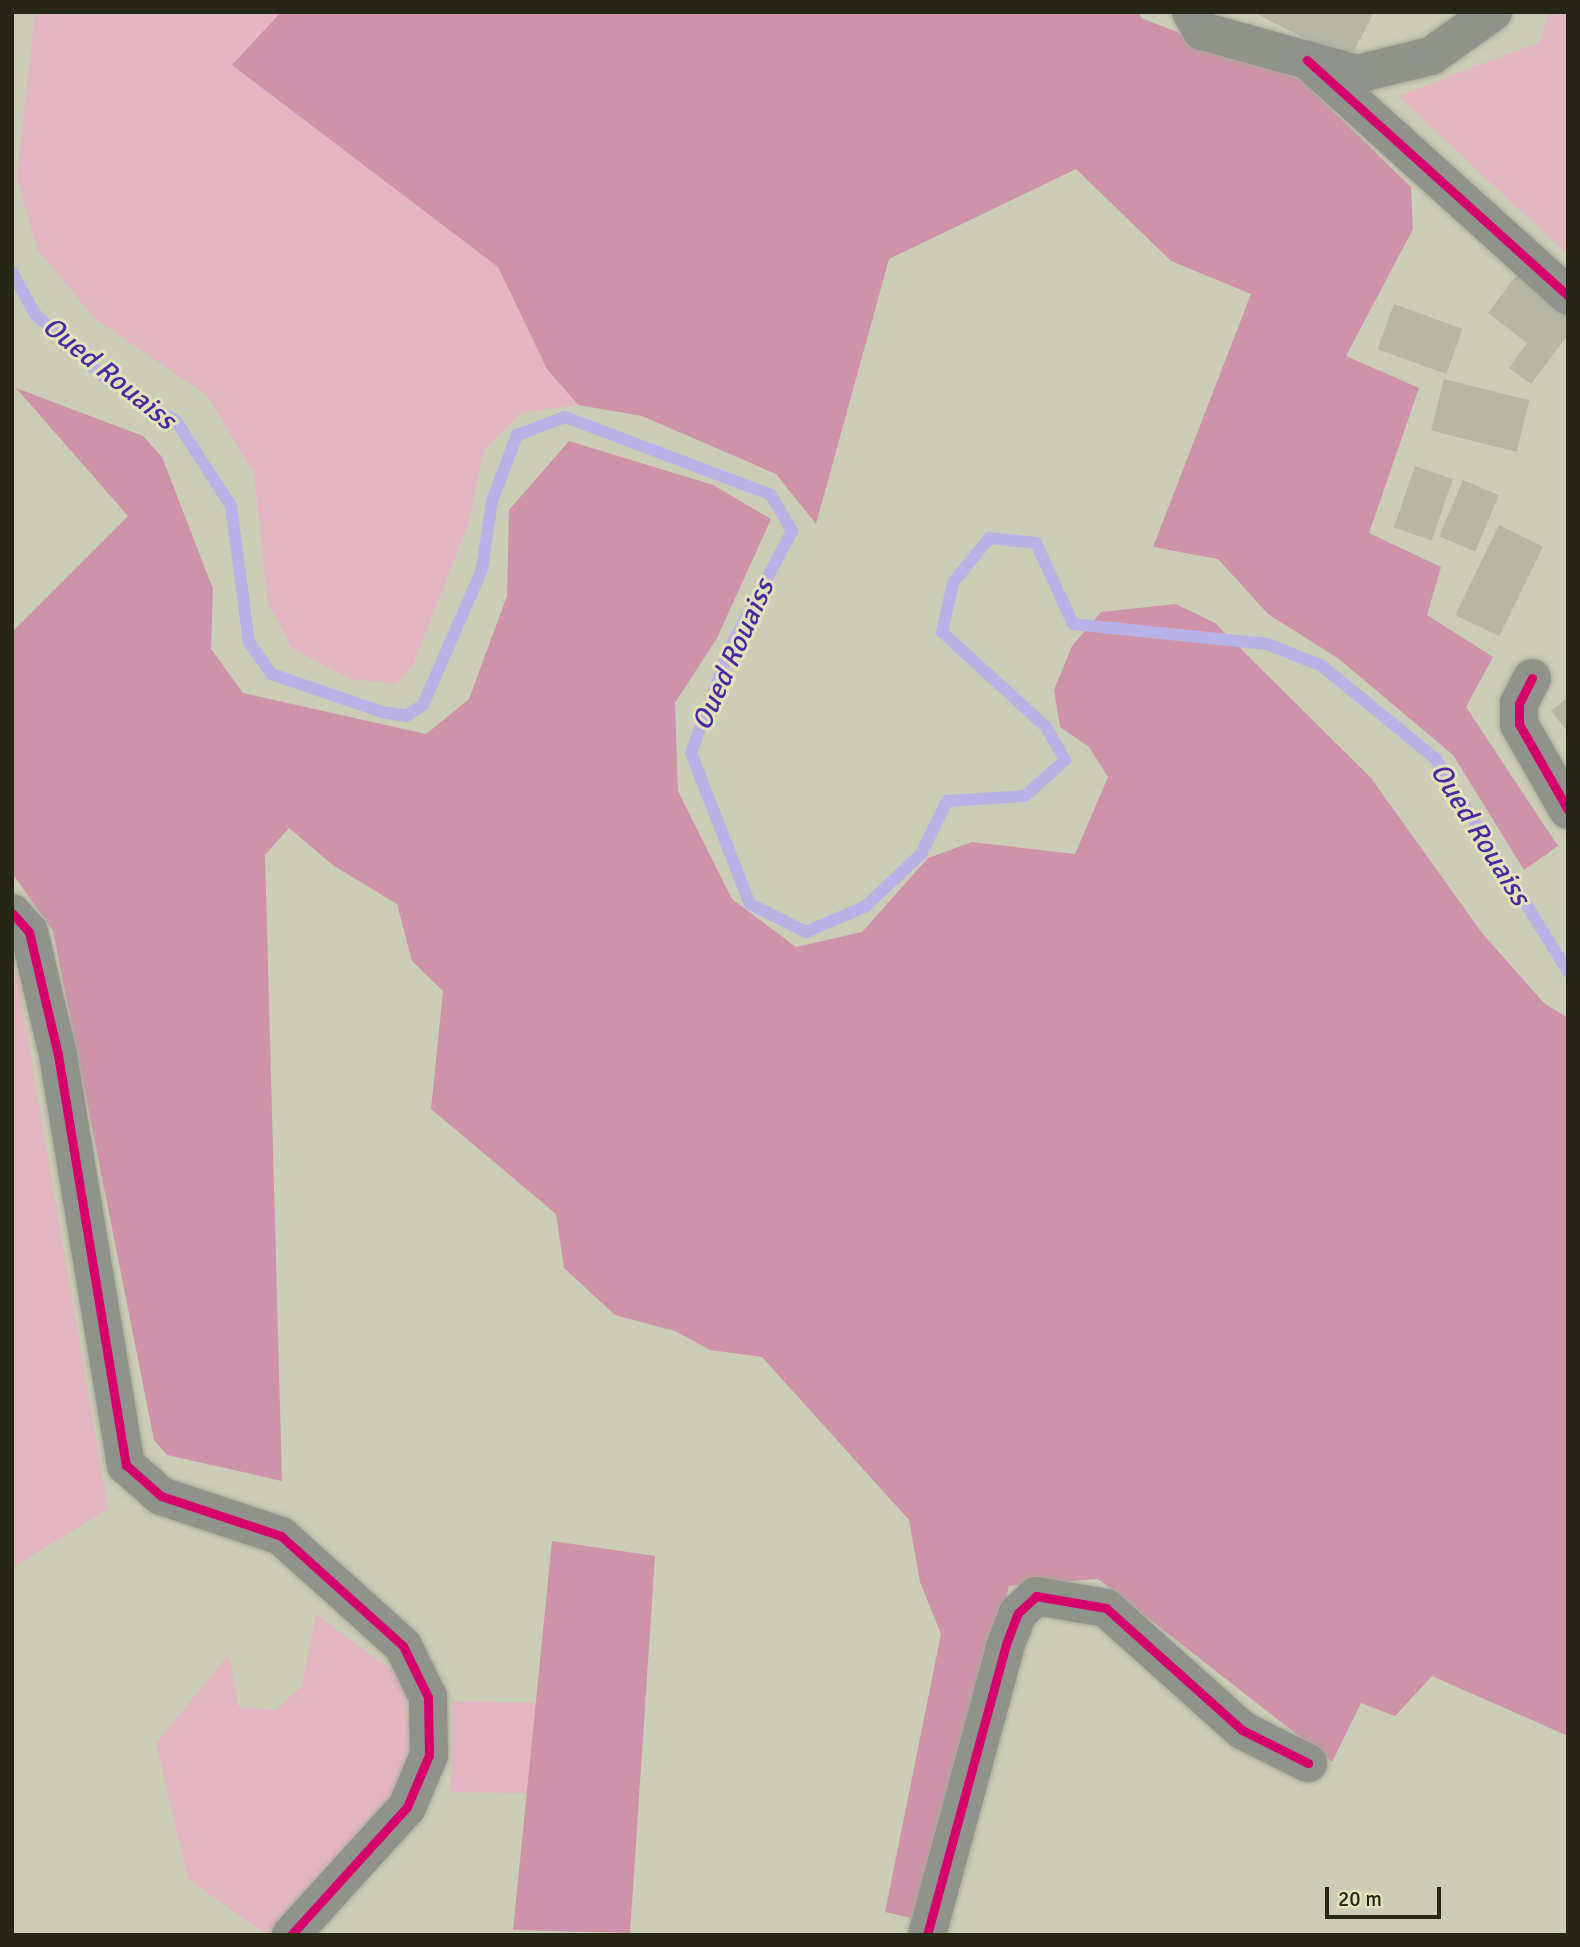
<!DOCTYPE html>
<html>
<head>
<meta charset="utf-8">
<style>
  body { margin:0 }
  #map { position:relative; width:1580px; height:1947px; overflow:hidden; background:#cccdb6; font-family:Signika,sans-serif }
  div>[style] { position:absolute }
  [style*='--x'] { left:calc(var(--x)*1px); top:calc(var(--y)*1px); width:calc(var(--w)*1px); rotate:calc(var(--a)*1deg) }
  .green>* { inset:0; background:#e3b6c2; transform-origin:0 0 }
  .forest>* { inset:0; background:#ce93a9 }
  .stream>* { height:12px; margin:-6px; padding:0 6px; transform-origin:6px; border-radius:6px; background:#b8b2e7 }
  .building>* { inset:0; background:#b5b6a4; transform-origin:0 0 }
  .roads { filter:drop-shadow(0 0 2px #a9aa98) drop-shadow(0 0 2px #a9aa98) }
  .minor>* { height:38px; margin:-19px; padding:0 19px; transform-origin:19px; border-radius:19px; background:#8f938c }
  .cycleway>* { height:9px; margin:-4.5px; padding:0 4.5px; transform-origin:4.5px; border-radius:4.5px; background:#d6006c }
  span { translate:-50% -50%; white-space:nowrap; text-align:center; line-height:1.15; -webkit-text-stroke:6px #e2e3ba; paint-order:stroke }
  .water-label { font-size:28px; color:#4b29a2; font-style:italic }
  .frame { position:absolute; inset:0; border:14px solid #272717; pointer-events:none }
  .scale { position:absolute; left:1325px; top:1887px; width:116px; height:32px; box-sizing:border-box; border:4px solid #272717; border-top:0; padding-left:9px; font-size:21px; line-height:24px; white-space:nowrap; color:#272717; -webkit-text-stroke:5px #e2e3ba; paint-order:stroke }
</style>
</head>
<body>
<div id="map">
  <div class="green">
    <div style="clip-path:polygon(35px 12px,281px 12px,232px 65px,498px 267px,547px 369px,578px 405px,521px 413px,484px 450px,468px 524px,413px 665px,396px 684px,350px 679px,292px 648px,268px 603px,254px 474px,207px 395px,95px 319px,37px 249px,17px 177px)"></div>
    <div style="clip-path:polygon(1549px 12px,1568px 12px,1568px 255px,1398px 96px,1540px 42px)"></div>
    <div style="clip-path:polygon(12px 948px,108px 1509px,12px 1568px)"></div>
    <div style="clip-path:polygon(316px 1614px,402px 1678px,413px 1757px,401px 1789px,267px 1935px,188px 1879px,156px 1743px,229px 1654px,238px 1707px,276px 1710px,302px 1686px)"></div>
    <div style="left:452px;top:1701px;width:84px;height:91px;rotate:1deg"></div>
  </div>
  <div class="forest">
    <div style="clip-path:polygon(281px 12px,1139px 12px,1141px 18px,1301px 80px,1411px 187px,1413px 229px,1346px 356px,1419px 388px,1369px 533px,1441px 567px,1427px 615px,1493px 657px,1466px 707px,1558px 846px,1524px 870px,1453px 755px,1339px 659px,1268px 614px,1218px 559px,1153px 547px,1251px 294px,1171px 261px,1076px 169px,889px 259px,816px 524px,776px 474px,642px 416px,578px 405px,547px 369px,498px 267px,232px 65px)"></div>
    <div style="clip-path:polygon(16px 388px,143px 436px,162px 457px,213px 589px,211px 649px,243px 693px,426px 734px,469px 699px,507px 596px,509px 510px,569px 441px,713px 485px,771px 519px,717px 638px,675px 703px,678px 791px,732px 899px,796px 947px,862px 932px,928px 858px,972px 842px,1075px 854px,1108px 777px,1089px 747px,1060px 727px,1054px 690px,1072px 646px,1101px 612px,1176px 604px,1215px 623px,1371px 778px,1482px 933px,1544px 1003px,1568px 1018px,1568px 1736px,1432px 1676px,1395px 1716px,1361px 1703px,1332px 1762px,1098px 1579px,1009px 1586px,924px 1921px,885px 1912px,941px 1634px,920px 1582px,909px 1520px,762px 1357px,710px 1350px,675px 1331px,615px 1315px,564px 1268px,556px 1214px,431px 1109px,443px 991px,412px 961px,397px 904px,334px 866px,289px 828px,265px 855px,282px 1481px,167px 1455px,154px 1440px,53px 931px,12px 873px,12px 632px,128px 516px)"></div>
    <div style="clip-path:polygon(552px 1541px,655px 1556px,630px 1933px,513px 1930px)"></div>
  </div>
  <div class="stream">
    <div style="--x:12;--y:272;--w:48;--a:61.3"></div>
    <div style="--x:35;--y:314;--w:96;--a:42.5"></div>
    <div style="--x:106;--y:379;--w:82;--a:31"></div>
    <div style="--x:176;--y:421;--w:101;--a:57.1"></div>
    <div style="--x:231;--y:506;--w:137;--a:82.5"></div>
    <div style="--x:249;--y:642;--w:39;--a:55"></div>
    <div style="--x:271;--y:674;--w:117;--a:18.9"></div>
    <div style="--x:382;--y:712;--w:24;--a:9"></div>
    <div style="--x:406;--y:716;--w:20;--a:-33"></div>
    <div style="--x:423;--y:705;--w:148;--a:-66.5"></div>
    <div style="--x:482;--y:569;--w:69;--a:-81.6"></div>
    <div style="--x:492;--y:501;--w:71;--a:-69.3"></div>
    <div style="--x:517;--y:435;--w:51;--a:-20.6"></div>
    <div style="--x:565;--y:417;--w:220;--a:20.7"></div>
    <div style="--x:771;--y:495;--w:42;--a:59.7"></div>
    <div style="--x:792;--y:531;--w:132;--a:117.9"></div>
    <div style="--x:730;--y:648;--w:112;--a:110.4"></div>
    <div style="--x:691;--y:753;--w:162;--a:68.7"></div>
    <div style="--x:750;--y:904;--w:63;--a:26.6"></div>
    <div style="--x:806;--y:932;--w:65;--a:-23.4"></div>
    <div style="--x:866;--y:906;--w:76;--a:-43.4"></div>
    <div style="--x:921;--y:854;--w:59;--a:-63.9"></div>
    <div style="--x:947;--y:801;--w:78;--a:-3.7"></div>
    <div style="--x:1025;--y:796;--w:54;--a:-42"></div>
    <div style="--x:1065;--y:760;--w:38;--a:-120"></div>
    <div style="--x:1046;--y:727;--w:141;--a:-137.6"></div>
    <div style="--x:942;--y:632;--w:50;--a:-77.3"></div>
    <div style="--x:953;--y:583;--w:58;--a:-51.3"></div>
    <div style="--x:989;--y:538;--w:47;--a:6.1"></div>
    <div style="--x:1036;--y:543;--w:89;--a:65.4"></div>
    <div style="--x:1073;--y:624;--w:195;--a:5.9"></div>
    <div style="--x:1267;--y:644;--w:59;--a:21.8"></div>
    <div style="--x:1322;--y:666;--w:146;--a:39.2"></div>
    <div style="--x:1435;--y:758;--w:252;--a:58.1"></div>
  </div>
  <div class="building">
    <div style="clip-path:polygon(1253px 12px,1374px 12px,1349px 61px)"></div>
    <div style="clip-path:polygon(1518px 273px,1568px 311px,1568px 335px,1531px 384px,1509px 368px,1527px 343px,1488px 313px)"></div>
    <div style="left:1394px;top:304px;width:73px;height:48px;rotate:20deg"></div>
    <div style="left:1444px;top:379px;width:88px;height:53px;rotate:14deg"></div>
    <div style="left:1415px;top:466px;width:40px;height:65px;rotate:19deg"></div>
    <div style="left:1463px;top:480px;width:39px;height:61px;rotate:23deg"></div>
    <div style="left:1499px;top:525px;width:49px;height:100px;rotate:26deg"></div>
    <div style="clip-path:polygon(1568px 697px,1568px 732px,1551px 711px)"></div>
  </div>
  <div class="roads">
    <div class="minor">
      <div style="--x:1191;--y:12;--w:22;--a:60"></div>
      <div style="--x:1202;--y:31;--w:161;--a:15.5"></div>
      <div style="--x:1357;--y:74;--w:76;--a:-13.7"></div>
      <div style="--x:1431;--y:56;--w:76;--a:-35.4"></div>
      <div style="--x:1307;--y:60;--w:352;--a:42.1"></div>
      <div style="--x:1532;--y:678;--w:29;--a:117"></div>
      <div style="--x:1519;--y:704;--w:20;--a:90"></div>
      <div style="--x:1519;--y:724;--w:99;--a:60.3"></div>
      <div style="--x:12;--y:913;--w:25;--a:48"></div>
      <div style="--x:29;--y:932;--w:126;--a:76.7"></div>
      <div style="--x:58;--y:1055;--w:416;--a:80.6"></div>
      <div style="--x:126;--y:1465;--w:47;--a:41.5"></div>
      <div style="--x:161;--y:1496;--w:126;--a:18.4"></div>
      <div style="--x:281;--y:1536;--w:164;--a:42"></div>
      <div style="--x:403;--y:1646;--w:57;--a:63.9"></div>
      <div style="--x:428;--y:1697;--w:58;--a:89"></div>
      <div style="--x:429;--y:1755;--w:56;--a:112.9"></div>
      <div style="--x:407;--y:1807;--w:173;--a:132.2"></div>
      <div style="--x:927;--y:1935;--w:302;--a:-74.8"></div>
      <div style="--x:1006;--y:1644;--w:33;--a:-69"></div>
      <div style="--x:1018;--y:1613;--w:25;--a:-43"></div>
      <div style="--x:1036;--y:1596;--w:71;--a:9.7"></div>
      <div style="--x:1106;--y:1608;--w:183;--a:41.9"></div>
      <div style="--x:1242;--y:1730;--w:74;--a:26.6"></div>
    </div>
  </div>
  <div class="cycleway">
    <div style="--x:1307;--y:60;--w:352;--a:42.1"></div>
    <div style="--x:1532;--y:678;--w:29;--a:117"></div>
    <div style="--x:1519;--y:704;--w:20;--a:90"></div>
    <div style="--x:1519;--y:724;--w:99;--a:60.3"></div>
    <div style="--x:12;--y:913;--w:25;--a:48"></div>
    <div style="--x:29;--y:932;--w:126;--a:76.7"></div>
    <div style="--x:58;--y:1055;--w:416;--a:80.6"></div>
    <div style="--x:126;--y:1465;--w:47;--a:41.5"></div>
    <div style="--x:161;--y:1496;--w:126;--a:18.4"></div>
    <div style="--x:281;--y:1536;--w:164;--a:42"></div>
    <div style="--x:403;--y:1646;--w:57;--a:63.9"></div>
    <div style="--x:428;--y:1697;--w:58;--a:89"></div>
    <div style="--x:429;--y:1755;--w:56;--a:112.9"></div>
    <div style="--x:407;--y:1807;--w:173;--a:132.2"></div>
    <div style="--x:927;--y:1935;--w:302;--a:-74.8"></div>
    <div style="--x:1006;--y:1644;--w:33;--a:-69"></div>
    <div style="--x:1018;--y:1613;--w:25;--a:-43"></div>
    <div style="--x:1036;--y:1596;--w:71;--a:9.7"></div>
    <div style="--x:1106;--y:1608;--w:183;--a:41.9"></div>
    <div style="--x:1242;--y:1730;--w:74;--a:26.6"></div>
  </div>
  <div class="water-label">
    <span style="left:109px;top:373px;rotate:39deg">Oued Rouaiss</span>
    <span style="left:733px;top:655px;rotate:-66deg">Oued Rouaiss</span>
    <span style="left:1480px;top:834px;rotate:58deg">Oued Rouaiss</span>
  </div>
  <div class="frame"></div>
  <div class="scale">20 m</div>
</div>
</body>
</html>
